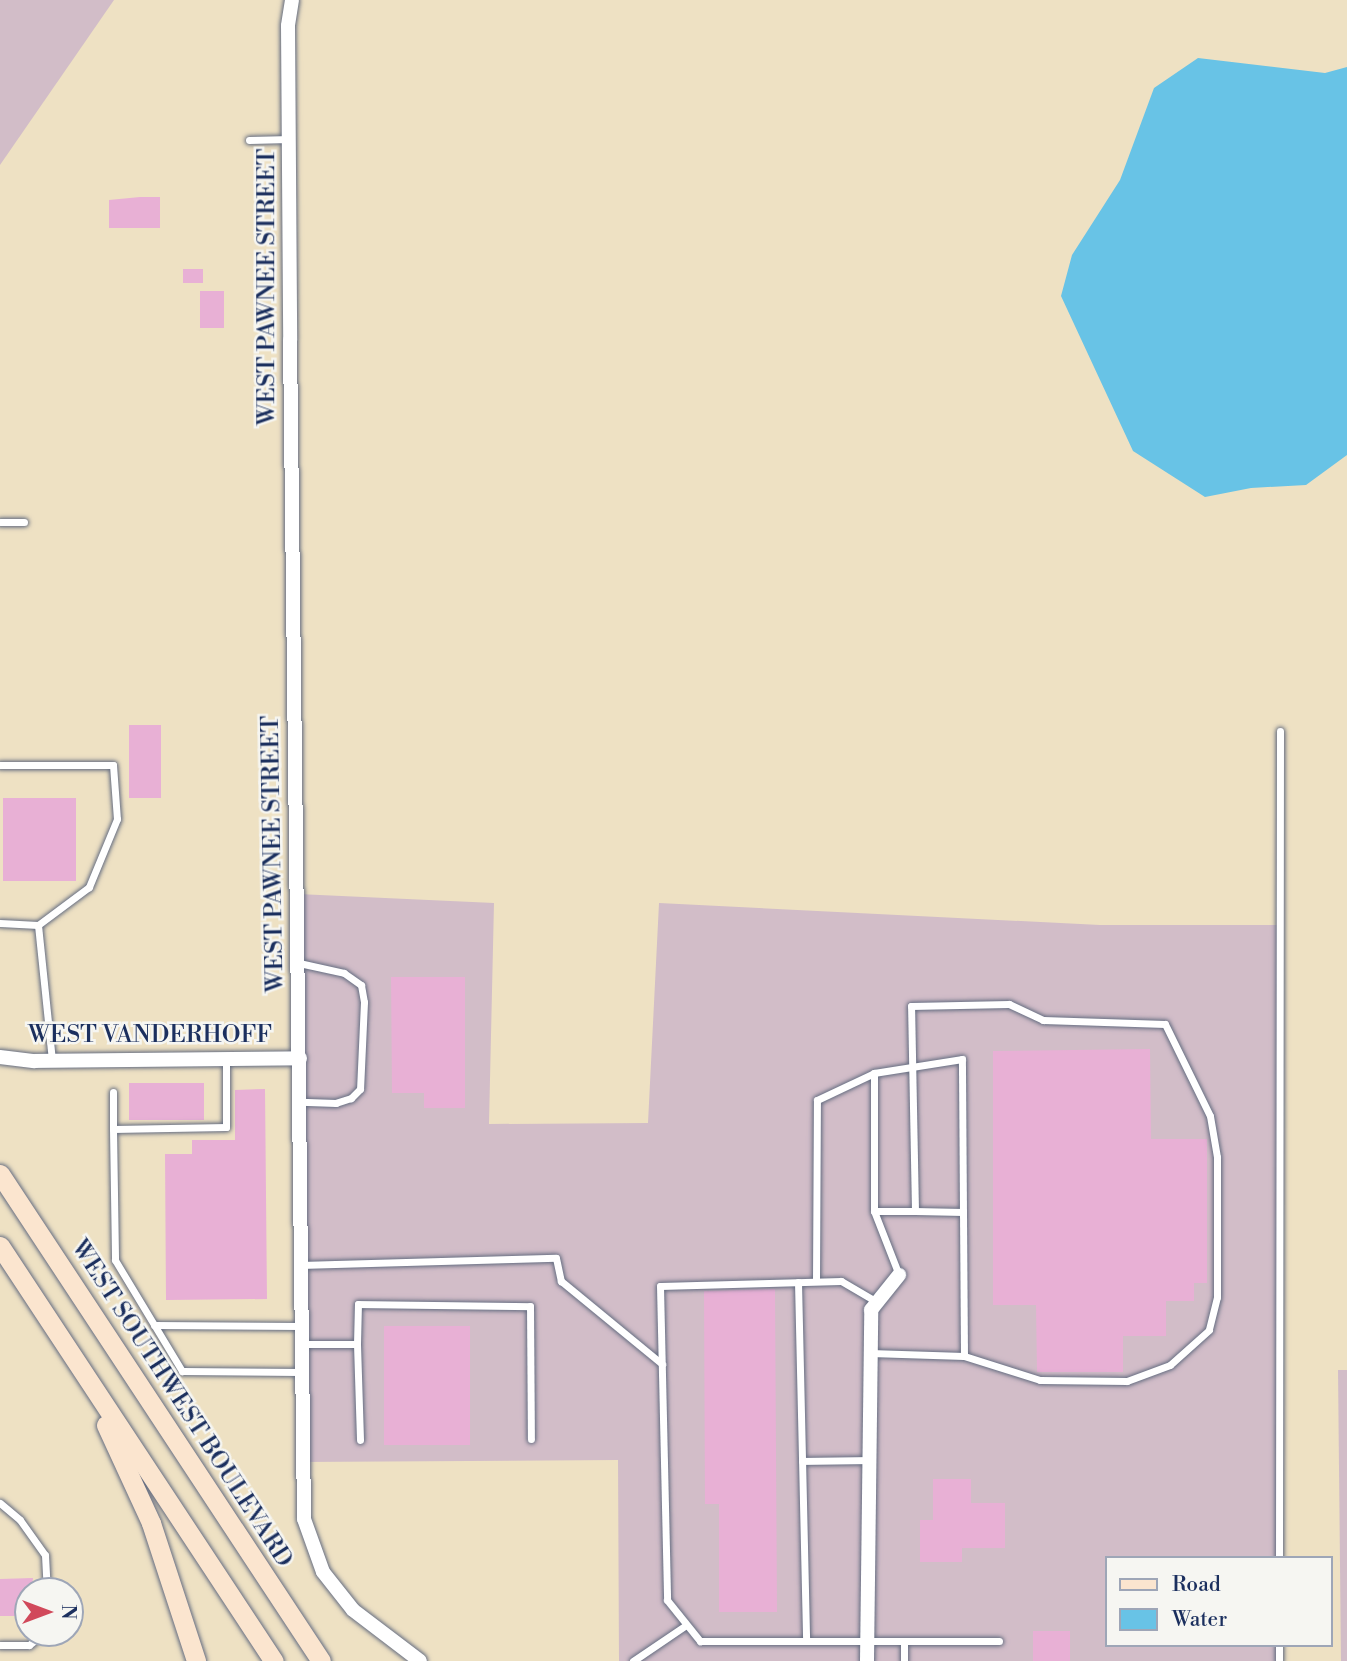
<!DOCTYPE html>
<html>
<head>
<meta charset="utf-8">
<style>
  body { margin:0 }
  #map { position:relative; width:1347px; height:1661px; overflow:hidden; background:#eee1c3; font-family:"Libre Bodoni",serif }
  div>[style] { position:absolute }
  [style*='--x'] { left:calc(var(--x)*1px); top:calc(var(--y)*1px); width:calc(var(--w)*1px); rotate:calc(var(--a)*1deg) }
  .industrial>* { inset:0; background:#d2bdc8 }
  .water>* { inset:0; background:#68c3e6 }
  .building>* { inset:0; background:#e8b0d5; transform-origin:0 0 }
  .roads { filter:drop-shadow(0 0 2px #656d81) drop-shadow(0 0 2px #656d81) }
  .service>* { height:7px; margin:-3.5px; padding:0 3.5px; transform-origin:3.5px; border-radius:3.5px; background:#fff }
  .minor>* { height:14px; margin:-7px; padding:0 7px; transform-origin:7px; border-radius:7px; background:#fff }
  .secondary>* { height:19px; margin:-9.5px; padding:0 9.5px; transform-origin:9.5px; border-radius:9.5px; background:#fbe5cf }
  span { translate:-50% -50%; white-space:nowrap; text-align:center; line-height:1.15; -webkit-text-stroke:5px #f6f6f2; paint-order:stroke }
  .street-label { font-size:24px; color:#1b2f5e }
  .legend { position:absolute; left:1105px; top:1556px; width:228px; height:91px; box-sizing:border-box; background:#f6f6f2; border:2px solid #9ea6b7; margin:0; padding:9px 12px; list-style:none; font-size:21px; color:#1b2f5e }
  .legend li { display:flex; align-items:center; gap:14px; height:35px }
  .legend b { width:35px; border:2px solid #9ea6b7 }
  .north { position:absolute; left:14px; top:1577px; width:70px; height:70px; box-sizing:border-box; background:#f6f6f2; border:2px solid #9ea6b7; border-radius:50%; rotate:90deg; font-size:19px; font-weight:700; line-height:28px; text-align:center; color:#1b2f5e }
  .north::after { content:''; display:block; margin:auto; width:24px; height:32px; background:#d1495b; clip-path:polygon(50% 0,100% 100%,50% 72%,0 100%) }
</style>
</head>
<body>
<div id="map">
  <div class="industrial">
    <div style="clip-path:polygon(0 0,114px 0,0 165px)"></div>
    <div style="clip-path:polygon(298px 894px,494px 903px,489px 1124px,648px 1123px,659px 903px,1100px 925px,1280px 925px,1279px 1558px,1107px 1558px,1107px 1645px,1279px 1645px,1279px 1661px,619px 1661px,618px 1460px,302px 1462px)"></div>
    <div style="clip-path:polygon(1338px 1370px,1347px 1370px,1347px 1661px,1341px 1661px)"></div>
  </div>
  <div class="water">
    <div style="clip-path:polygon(1198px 58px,1325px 73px,1347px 67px,1347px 455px,1306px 485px,1251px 488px,1205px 497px,1133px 451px,1061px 296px,1072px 255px,1120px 180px,1154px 88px)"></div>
  </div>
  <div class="building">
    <div style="clip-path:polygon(140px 197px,160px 197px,160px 228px,109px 228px,109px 200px)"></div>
    <div style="left:183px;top:269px;width:20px;height:14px"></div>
    <div style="left:200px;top:291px;width:24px;height:37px"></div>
    <div style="left:129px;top:725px;width:32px;height:73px"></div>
    <div style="left:3px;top:798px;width:73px;height:83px"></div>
    <div style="clip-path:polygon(391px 977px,465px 977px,465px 1108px,424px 1108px,424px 1093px,392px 1093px)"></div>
    <div style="clip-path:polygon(1150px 1049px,1151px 1139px,1207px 1139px,1207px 1283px,1194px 1283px,1194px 1301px,1166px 1301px,1166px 1336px,1123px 1336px,1123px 1372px,1037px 1372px,1036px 1305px,993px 1305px,993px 1051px)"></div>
    <div style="left:129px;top:1083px;width:75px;height:37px"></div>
    <div style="clip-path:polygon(265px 1089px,267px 1299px,166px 1300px,165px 1154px,192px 1154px,192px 1140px,235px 1140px,235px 1090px)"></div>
    <div style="clip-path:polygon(775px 1289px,777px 1612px,719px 1612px,719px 1504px,705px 1504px,704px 1291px)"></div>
    <div style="left:384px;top:1326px;width:86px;height:119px"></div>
    <div style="clip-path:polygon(933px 1479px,971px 1479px,971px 1503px,1005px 1503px,1005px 1548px,962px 1548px,962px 1562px,920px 1562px,920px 1520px,933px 1520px)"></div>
    <div style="clip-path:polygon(33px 1578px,28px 1616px,0 1616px,0 1579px)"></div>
    <div style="left:1033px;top:1631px;width:37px;height:30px"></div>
  </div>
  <div class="roads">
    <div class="service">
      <div style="--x:249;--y:140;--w:41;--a:-1.4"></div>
      <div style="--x:0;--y:522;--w:24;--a:0"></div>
      <div style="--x:0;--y:765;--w:113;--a:0"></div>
      <div style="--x:113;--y:765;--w:54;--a:85.8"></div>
      <div style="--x:117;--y:819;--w:74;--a:112.4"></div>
      <div style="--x:89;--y:887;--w:64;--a:143.3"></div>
      <div style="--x:0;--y:923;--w:38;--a:3"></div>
      <div style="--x:38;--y:925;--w:137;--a:84.1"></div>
      <div style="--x:299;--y:963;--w:46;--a:12.5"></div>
      <div style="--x:344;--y:973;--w:21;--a:35"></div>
      <div style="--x:361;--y:985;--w:17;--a:80"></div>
      <div style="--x:364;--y:1002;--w:87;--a:92.6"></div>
      <div style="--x:360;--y:1089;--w:13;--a:135"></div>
      <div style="--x:351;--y:1098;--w:16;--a:162"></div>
      <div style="--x:336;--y:1103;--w:36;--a:-178"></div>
      <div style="--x:226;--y:1059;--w:68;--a:90"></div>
      <div style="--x:226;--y:1127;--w:113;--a:179"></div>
      <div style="--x:113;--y:1129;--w:131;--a:89.1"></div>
      <div style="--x:115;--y:1260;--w:130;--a:58.9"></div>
      <div style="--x:182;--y:1371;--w:118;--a:0.5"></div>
      <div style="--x:113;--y:1092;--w:37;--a:90"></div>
      <div style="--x:874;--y:1211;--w:41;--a:0"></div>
      <div style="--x:963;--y:1212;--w:48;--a:-178.8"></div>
      <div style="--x:915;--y:1211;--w:205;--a:-91.1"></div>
      <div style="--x:911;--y:1006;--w:98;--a:-1.2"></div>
      <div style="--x:1009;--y:1004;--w:38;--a:25"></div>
      <div style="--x:1043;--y:1020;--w:122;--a:1.9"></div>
      <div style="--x:1165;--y:1024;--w:102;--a:63.9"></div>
      <div style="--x:1210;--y:1116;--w:42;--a:80.3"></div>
      <div style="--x:1217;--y:1157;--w:140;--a:90"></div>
      <div style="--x:1217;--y:1297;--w:34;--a:104"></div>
      <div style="--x:1209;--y:1330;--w:52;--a:138.1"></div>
      <div style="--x:1170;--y:1365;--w:46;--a:159.6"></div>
      <div style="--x:1127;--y:1381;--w:87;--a:-179.3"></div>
      <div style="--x:1040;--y:1380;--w:80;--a:-162.5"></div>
      <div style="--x:300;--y:1265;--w:256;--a:-1.6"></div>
      <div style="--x:556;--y:1258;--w:24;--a:78"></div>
      <div style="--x:561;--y:1281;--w:131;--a:39.4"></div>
      <div style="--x:816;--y:1281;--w:181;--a:-89.7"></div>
      <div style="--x:817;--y:1100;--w:63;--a:-25.3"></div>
      <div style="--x:798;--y:1282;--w:358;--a:88.7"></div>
      <div style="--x:877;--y:1302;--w:42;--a:-149.7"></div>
      <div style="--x:841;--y:1281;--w:181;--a:178.4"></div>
      <div style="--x:660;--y:1286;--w:314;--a:88.7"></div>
      <div style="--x:667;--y:1600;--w:53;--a:51.2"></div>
      <div style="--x:700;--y:1641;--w:299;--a:0"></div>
      <div style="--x:154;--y:1325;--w:146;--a:0.4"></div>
      <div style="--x:301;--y:1344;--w:56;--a:0"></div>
      <div style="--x:357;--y:1344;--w:96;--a:88.2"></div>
      <div style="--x:357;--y:1344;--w:40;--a:-88.6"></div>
      <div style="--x:358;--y:1304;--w:172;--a:0.7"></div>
      <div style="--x:530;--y:1306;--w:133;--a:89.6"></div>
      <div style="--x:870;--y:1353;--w:94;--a:1.8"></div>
      <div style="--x:964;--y:1356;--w:297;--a:-90.4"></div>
      <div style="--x:962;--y:1059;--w:89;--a:171"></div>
      <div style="--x:874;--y:1073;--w:138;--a:90"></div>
      <div style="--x:874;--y:1211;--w:69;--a:68.7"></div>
      <div style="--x:802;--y:1461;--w:67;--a:-0.9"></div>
      <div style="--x:0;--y:1503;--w:26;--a:40"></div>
      <div style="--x:20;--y:1520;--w:43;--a:54.5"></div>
      <div style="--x:45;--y:1555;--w:36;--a:87"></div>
      <div style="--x:1279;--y:1558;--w:827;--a:-89.93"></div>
      <div style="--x:904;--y:1641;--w:20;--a:90"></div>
      <div style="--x:0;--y:1645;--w:29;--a:0"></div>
      <div style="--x:29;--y:1645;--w:19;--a:-39"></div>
      <div style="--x:633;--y:1661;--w:64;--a:-34.2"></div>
      <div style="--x:1279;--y:1661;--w:16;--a:-90"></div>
    </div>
    <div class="minor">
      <div style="--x:292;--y:0;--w:26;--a:99"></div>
      <div style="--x:288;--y:26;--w:314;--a:89.6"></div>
      <div style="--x:290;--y:340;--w:1179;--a:89.32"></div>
      <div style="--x:304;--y:1519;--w:56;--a:70.3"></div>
      <div style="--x:323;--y:1572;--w:48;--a:51.7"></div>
      <div style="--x:353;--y:1610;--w:84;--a:37.3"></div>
      <div style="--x:0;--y:1057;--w:35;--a:7"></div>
      <div style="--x:35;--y:1061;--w:265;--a:-0.6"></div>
      <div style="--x:867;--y:1661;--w:351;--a:-89.3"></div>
      <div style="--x:871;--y:1310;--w:45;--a:-51.3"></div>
    </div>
    <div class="secondary">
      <div style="--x:0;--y:1174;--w:583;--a:56.61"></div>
      <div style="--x:0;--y:1246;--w:497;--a:56.6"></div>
      <div style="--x:106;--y:1425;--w:108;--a:65.3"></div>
      <div style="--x:151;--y:1523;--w:145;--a:71.9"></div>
    </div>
  </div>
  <div class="street-label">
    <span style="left:268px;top:287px;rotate:-90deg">WEST PAWNEE STREET</span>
    <span style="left:274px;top:854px;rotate:-91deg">WEST PAWNEE STREET</span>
    <span style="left:150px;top:1036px">WEST VANDERHOFF</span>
    <span style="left:181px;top:1404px;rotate:57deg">WEST SOUTHWEST BOULEVARD</span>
  </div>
  <ul class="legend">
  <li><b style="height:9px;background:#fbe5cf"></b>Road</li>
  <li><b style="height:19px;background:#68c3e6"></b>Water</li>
  </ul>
  <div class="north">N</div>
</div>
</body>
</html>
